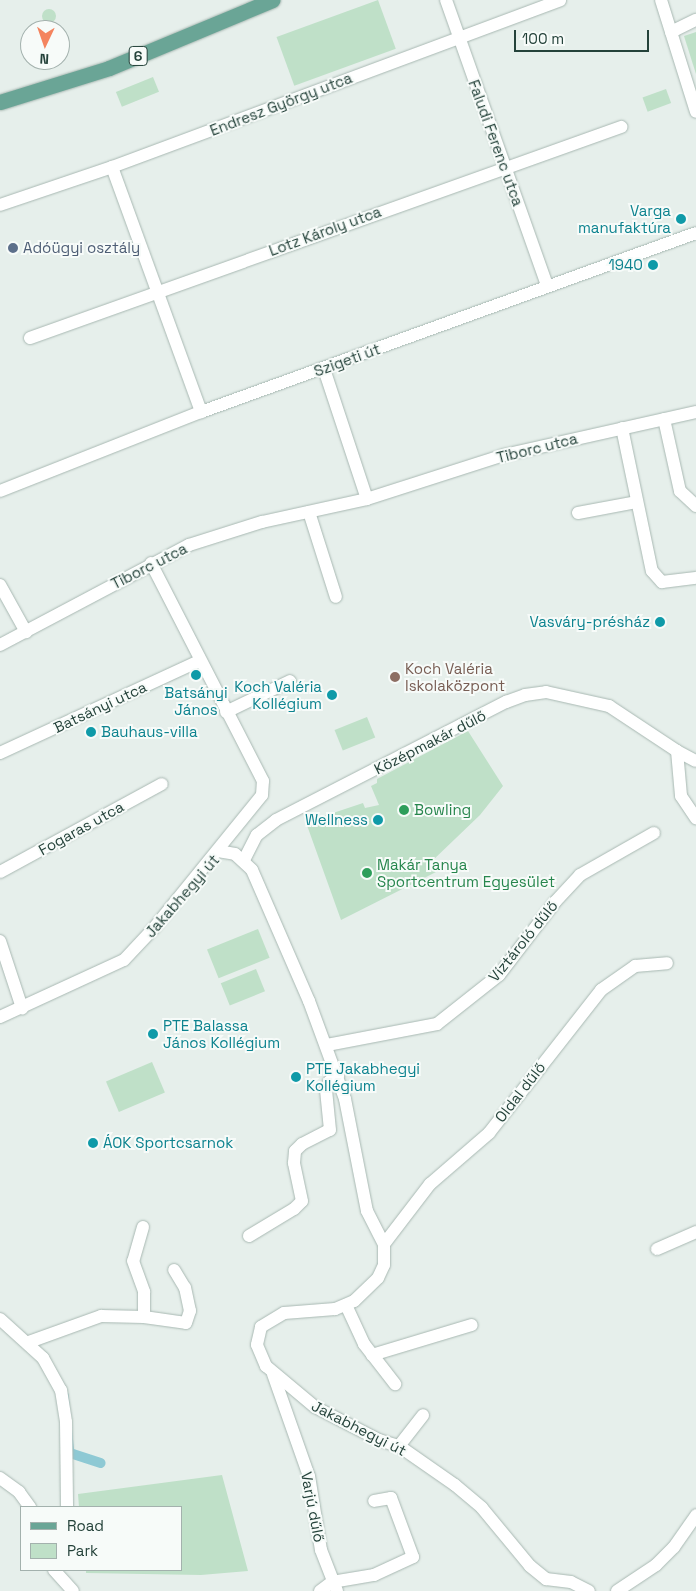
<!DOCTYPE html>
<html>
<head>
<meta charset="utf-8">
<style>
  body { margin:0 }
  #map { position:relative; width:696px; height:1591px; overflow:hidden; background:#e6efeb; font-family:"Space Grotesk",sans-serif }
  div>[style] { position:absolute }
  [style*='--x'] { left:calc(var(--x)*1px); top:calc(var(--y)*1px); width:calc(var(--w)*1px); rotate:calc(var(--a)*1deg) }
  .green>* { inset:0; background:#bfe0c8; transform-origin:0 0 }
  .round { border-radius:50% }
  .stream>* { height:2.5px; margin:-1.25px; padding:0 1.25px; transform-origin:1.25px; border-radius:1.25px; background:#8ec9d4 }
  .canal>* { height:10px; margin:-5px; padding:0 5px; transform-origin:5px; border-radius:5px; background:#8ec9d4 }
  .roads { filter:drop-shadow(0 0 1px #a8b8b2) drop-shadow(0 0 1px #a8b8b2) }
  .minor>* { height:12px; margin:-6px; padding:0 6px; transform-origin:6px; border-radius:6px; background:#fff }
  .major>* { height:15px; margin:-7.5px; padding:0 7.5px; transform-origin:7.5px; border-radius:7.5px; background:#6aa596 }
  .dots>* { width:14px; height:14px; translate:-50% -50%; box-sizing:border-box; border:2px solid #f7fbf9; border-radius:50% }
  span { translate:-50% -50%; white-space:nowrap; text-align:center; line-height:1.15; -webkit-text-stroke:4px #f7fbf9; paint-order:stroke }
  .shield-label span { padding:1px 4px; background:#f7fbf9; border:1px solid; border-radius:4px; -webkit-text-stroke-width:0 }
  .shield-label { font-size:14px; color:#24423a; font-weight:700 }
  .street-label { font-size:15px; color:#24423a }
  .culture-label { font-size:15px; color:#0d838f }
  .right { translate:-100% -50%; text-align:right }
  .left { translate:0 -50%; text-align:left }
  .service-label { font-size:15px; color:#4e5e75 }
  .education-label { font-size:15px; color:#785e54 }
  .leisure-label { font-size:15px; color:#27864d }
  .legend { position:absolute; left:20px; top:1506px; width:162px; height:65px; box-sizing:border-box; background:#f7fbf9; border:1px solid #a3b1ad; margin:0; padding:6px 9px; list-style:none; font-size:15px; color:#24423a }
  .legend li { display:flex; align-items:center; gap:10px; height:25px }
  .legend b { width:25px; border:1px solid #a3b1ad }
  .north { position:absolute; left:20px; top:20px; width:50px; height:50px; box-sizing:border-box; background:#f7fbf9; border:1px solid #a3b1ad; border-radius:50%; rotate:183deg; font-size:14px; font-weight:700; line-height:20px; text-align:center; color:#24423a }
  .north::after { content:''; display:block; margin:auto; width:18px; height:22px; background:#f4845f; clip-path:polygon(50% 0,100% 100%,50% 72%,0 100%) }
  .scale { position:absolute; left:514px; top:30px; width:135px; height:22px; box-sizing:border-box; border:2px solid #24423a; border-top:0; padding-left:6px; font-size:15px; line-height:18px; white-space:nowrap; color:#24423a; -webkit-text-stroke:4px #f7fbf9; paint-order:stroke }
</style>
</head>
<body>
<div id="map">
  <div class="green">
    <div style="left:378px;top:0;width:52px;height:108px;rotate:70deg"></div>
    <div class="round" style="left:42px;top:9px;width:14px;height:14px"></div>
    <div style="clip-path:polygon(696px 32px,696px 74px,684px 36px)"></div>
    <div style="left:153px;top:77px;width:16px;height:40px;rotate:68deg"></div>
    <div style="left:666px;top:89px;width:15px;height:25px;rotate:70deg"></div>
    <div style="left:367px;top:717px;width:22px;height:35px;rotate:68deg"></div>
    <div style="clip-path:polygon(468px 731px,503px 786px,480px 815px,431px 862px,438px 871px,341px 920px,304px 817px,313px 814px,317px 825px,323px 823px,321px 817px,363px 803px,365px 808px,379px 805px,371px 786px,377px 783px,377px 779px)"></div>
    <div style="left:258px;top:929px;width:31px;height:55px;rotate:68deg"></div>
    <div style="left:256px;top:969px;width:24px;height:38px;rotate:68deg"></div>
    <div style="left:152px;top:1062px;width:33px;height:50px;rotate:67deg"></div>
    <div style="clip-path:polygon(222px 1475px,248px 1571px,201px 1575px,86px 1573px,86px 1570px,181px 1570px,181px 1507px,79px 1507px,78px 1494px)"></div>
  </div>
  <div class="stream">
    <div style="--x:67;--y:1394;--w:60;--a:84.3"></div>
  </div>
  <div class="canal">
    <div style="--x:73;--y:1454;--w:29;--a:18"></div>
  </div>
  <div class="roads">
    <div class="minor">
      <div style="--x:446;--y:0;--w:303;--a:70.5"></div>
      <div style="--x:661;--y:0;--w:117;--a:72.6"></div>
      <div style="--x:671;--y:32;--w:28;--a:-26"></div>
      <div style="--x:112;--y:167;--w:261;--a:70"></div>
      <div style="--x:0;--y:205;--w:118;--a:-18.7"></div>
      <div style="--x:112;--y:167;--w:478;--a:-20.4"></div>
      <div style="--x:30;--y:338;--w:628;--a:-19.65"></div>
      <div style="--x:324;--y:369;--w:137;--a:71.7"></div>
      <div style="--x:664;--y:419;--w:74;--a:77.5"></div>
      <div style="--x:680;--y:491;--w:22;--a:43"></div>
      <div style="--x:622;--y:428;--w:146;--a:78.2"></div>
      <div style="--x:652;--y:571;--w:15;--a:48"></div>
      <div style="--x:662;--y:582;--w:34;--a:-7"></div>
      <div style="--x:0;--y:491;--w:216;--a:-21.5"></div>
      <div style="--x:201;--y:412;--w:526;--a:-19.88"></div>
      <div style="--x:309;--y:512;--w:89;--a:72.4"></div>
      <div style="--x:578;--y:513;--w:59;--a:-10.7"></div>
      <div style="--x:0;--y:585;--w:54;--a:61"></div>
      <div style="--x:0;--y:645;--w:214;--a:-27.9"></div>
      <div style="--x:189;--y:545;--w:77;--a:-17.5"></div>
      <div style="--x:262;--y:522;--w:107;--a:-12.4"></div>
      <div style="--x:367;--y:499;--w:144;--a:-17.8"></div>
      <div style="--x:504;--y:455;--w:197;--a:-12.6"></div>
      <div style="--x:226;--y:712;--w:71;--a:-25.8"></div>
      <div style="--x:677;--y:751;--w:21;--a:28"></div>
      <div style="--x:0;--y:753;--w:219;--a:-24.8"></div>
      <div style="--x:218;--y:851;--w:17;--a:10"></div>
      <div style="--x:235;--y:854;--w:23;--a:43"></div>
      <div style="--x:252;--y:870;--w:143;--a:66.5"></div>
      <div style="--x:309;--y:1001;--w:104;--a:69.8"></div>
      <div style="--x:345;--y:1099;--w:114;--a:78.9"></div>
      <div style="--x:367;--y:1211;--w:37;--a:63"></div>
      <div style="--x:384;--y:1244;--w:21;--a:90"></div>
      <div style="--x:384;--y:1265;--w:14;--a:115"></div>
      <div style="--x:378;--y:1278;--w:33;--a:136"></div>
      <div style="--x:354;--y:1301;--w:21;--a:157"></div>
      <div style="--x:335;--y:1309;--w:51;--a:175.5"></div>
      <div style="--x:284;--y:1313;--w:27;--a:149"></div>
      <div style="--x:261;--y:1327;--w:18;--a:103"></div>
      <div style="--x:257;--y:1345;--w:23;--a:67"></div>
      <div style="--x:266;--y:1366;--w:64;--a:39.9"></div>
      <div style="--x:315;--y:1407;--w:72;--a:27.3"></div>
      <div style="--x:379;--y:1440;--w:21;--a:17"></div>
      <div style="--x:399;--y:1446;--w:68;--a:34.9"></div>
      <div style="--x:455;--y:1485;--w:35;--a:40"></div>
      <div style="--x:482;--y:1508;--w:75;--a:50.4"></div>
      <div style="--x:530;--y:1566;--w:21;--a:39"></div>
      <div style="--x:546;--y:1579;--w:25;--a:7"></div>
      <div style="--x:571;--y:1582;--w:20;--a:27"></div>
      <div style="--x:244;--y:860;--w:28;--a:-63"></div>
      <div style="--x:257;--y:835;--w:24;--a:-38"></div>
      <div style="--x:276;--y:820;--w:259;--a:-27.2"></div>
      <div style="--x:506;--y:702;--w:20;--a:-20"></div>
      <div style="--x:525;--y:695;--w:21;--a:-8"></div>
      <div style="--x:546;--y:692;--w:65;--a:12.5"></div>
      <div style="--x:609;--y:706;--w:82;--a:33.5"></div>
      <div style="--x:677;--y:751;--w:45;--a:84.9"></div>
      <div style="--x:681;--y:796;--w:27;--a:56"></div>
      <div style="--x:0;--y:872;--w:184;--a:-28.5"></div>
      <div style="--x:0;--y:941;--w:71;--a:71.8"></div>
      <div style="--x:0;--y:1017;--w:136;--a:-24.7"></div>
      <div style="--x:124;--y:960;--w:44;--a:-46.8"></div>
      <div style="--x:154;--y:928;--w:171;--a:-50.9"></div>
      <div style="--x:262;--y:795;--w:14;--a:-86"></div>
      <div style="--x:263;--y:781;--w:245;--a:-117.2"></div>
      <div style="--x:327;--y:1045;--w:112;--a:-10.8"></div>
      <div style="--x:437;--y:1024;--w:79;--a:-38.3"></div>
      <div style="--x:499;--y:975;--w:92;--a:-52.5"></div>
      <div style="--x:555;--y:902;--w:37;--a:-47"></div>
      <div style="--x:580;--y:875;--w:85;--a:-29.6"></div>
      <div style="--x:143;--y:1227;--w:35;--a:106"></div>
      <div style="--x:133;--y:1261;--w:33;--a:70"></div>
      <div style="--x:144;--y:1292;--w:25;--a:90"></div>
      <div style="--x:249;--y:1236;--w:52;--a:-31"></div>
      <div style="--x:294;--y:1209;--w:11;--a:-45"></div>
      <div style="--x:302;--y:1201;--w:39;--a:-102"></div>
      <div style="--x:294;--y:1163;--w:12;--a:-85"></div>
      <div style="--x:295;--y:1151;--w:10;--a:-45"></div>
      <div style="--x:302;--y:1144;--w:31;--a:-27"></div>
      <div style="--x:330;--y:1130;--w:40;--a:-95.7"></div>
      <div style="--x:326;--y:1090;--w:9;--a:-69"></div>
      <div style="--x:329;--y:1082;--w:11;--a:-34"></div>
      <div style="--x:384;--y:1244;--w:76;--a:-52.5"></div>
      <div style="--x:430;--y:1184;--w:78;--a:-40.8"></div>
      <div style="--x:489;--y:1133;--w:182;--a:-51.9"></div>
      <div style="--x:601;--y:990;--w:42;--a:-35.2"></div>
      <div style="--x:635;--y:966;--w:32;--a:-5"></div>
      <div style="--x:657;--y:1249;--w:43;--a:-23.6"></div>
      <div style="--x:346;--y:1305;--w:43;--a:65.2"></div>
      <div style="--x:364;--y:1344;--w:51;--a:52.2"></div>
      <div style="--x:0;--y:1319;--w:58;--a:42.2"></div>
      <div style="--x:43;--y:1358;--w:37;--a:61"></div>
      <div style="--x:61;--y:1390;--w:32;--a:81"></div>
      <div style="--x:66;--y:1422;--w:85;--a:89.3"></div>
      <div style="--x:29;--y:1342;--w:77;--a:-19.9"></div>
      <div style="--x:101;--y:1316;--w:43;--a:1.3"></div>
      <div style="--x:144;--y:1317;--w:42;--a:8.1"></div>
      <div style="--x:186;--y:1323;--w:13;--a:-72"></div>
      <div style="--x:190;--y:1311;--w:24;--a:-102"></div>
      <div style="--x:185;--y:1288;--w:21;--a:-121"></div>
      <div style="--x:372;--y:1355;--w:104;--a:-16.7"></div>
      <div style="--x:273;--y:1374;--w:108;--a:70.6"></div>
      <div style="--x:309;--y:1476;--w:75;--a:80.8"></div>
      <div style="--x:321;--y:1550;--w:44;--a:68.7"></div>
      <div style="--x:399;--y:1446;--w:39;--a:-52"></div>
      <div style="--x:0;--y:1478;--w:24;--a:36"></div>
      <div style="--x:19;--y:1492;--w:19;--a:54"></div>
      <div style="--x:54;--y:1570;--w:28;--a:48"></div>
      <div style="--x:320;--y:1591;--w:15;--a:-37"></div>
      <div style="--x:332;--y:1582;--w:43;--a:-9.5"></div>
      <div style="--x:374;--y:1575;--w:43;--a:-24.8"></div>
      <div style="--x:413;--y:1557;--w:63;--a:-110.4"></div>
      <div style="--x:391;--y:1498;--w:17;--a:170"></div>
      <div style="--x:617;--y:1591;--w:47;--a:-33.7"></div>
      <div style="--x:656;--y:1565;--w:25;--a:-45"></div>
      <div style="--x:674;--y:1547;--w:39;--a:-55"></div>
    </div>
    <div class="major">
      <div style="--x:0;--y:102;--w:114;--a:-17.3"></div>
      <div style="--x:109;--y:68;--w:177;--a:-22.6"></div>
    </div>
  </div>
  <div class="dots">
    <div style="left:681px;top:219px;background:#0f9aa8"></div>
    <div style="left:13px;top:248px;background:#5c6f8a"></div>
    <div style="left:653px;top:265px;background:#0f9aa8"></div>
    <div style="left:660px;top:622px;background:#0f9aa8"></div>
    <div style="left:196px;top:675px;background:#0f9aa8"></div>
    <div style="left:395px;top:677px;background:#8d6e63"></div>
    <div style="left:332px;top:695px;background:#0f9aa8"></div>
    <div style="left:91px;top:732px;background:#0f9aa8"></div>
    <div style="left:404px;top:810px;background:#2e9e5b"></div>
    <div style="left:378px;top:820px;background:#0f9aa8"></div>
    <div style="left:367px;top:873px;background:#2e9e5b"></div>
    <div style="left:153px;top:1034px;background:#0f9aa8"></div>
    <div style="left:296px;top:1077px;background:#0f9aa8"></div>
    <div style="left:93px;top:1143px;background:#0f9aa8"></div>
  </div>
  <div class="shield-label">
    <span style="left:138px;top:56px">6</span>
  </div>
  <div class="street-label">
    <span style="left:281px;top:104px;rotate:-21deg">Endresz György utca</span>
    <span style="left:496px;top:143px;rotate:70deg">Faludi Ferenc utca</span>
    <span style="left:325px;top:231px;rotate:-20deg">Lotz Károly utca</span>
    <span style="left:347px;top:360px;rotate:-20deg">Szigeti út</span>
    <span style="left:537px;top:448px;rotate:-14deg">Tiborc utca</span>
    <span style="left:149px;top:566px;rotate:-27deg">Tiborc utca</span>
    <span style="left:100px;top:707px;rotate:-25deg">Batsányi utca</span>
    <span style="left:430px;top:742px;rotate:-27deg">Középmakár dűlő</span>
    <span style="left:81px;top:828px;rotate:-29deg">Fogaras utca</span>
    <span style="left:182px;top:896px;rotate:-49deg">Jakabhegyi út</span>
    <span style="left:523px;top:941px;rotate:-51deg">Víztároló dűlő</span>
    <span style="left:520px;top:1092px;rotate:-52deg">Oldal dűlő</span>
    <span style="left:359px;top:1428px;rotate:27deg">Jakabhegyi út</span>
    <span style="left:313px;top:1507px;rotate:79deg">Varjú dűlő</span>
  </div>
  <div class="culture-label">
    <span class="right" style="left:671px;top:219px">Varga<br>manufaktúra</span>
    <span class="right" style="left:643px;top:265px">1940</span>
    <span class="right" style="left:650px;top:622px">Vasváry-présház</span>
    <span class="right" style="left:322px;top:695px">Koch Valéria<br>Kollégium</span>
    <span style="left:196px;top:701px">Batsányi<br>János</span>
    <span class="left" style="left:101px;top:732px">Bauhaus-villa</span>
    <span class="right" style="left:368px;top:820px">Wellness</span>
    <span class="left" style="left:163px;top:1034px">PTE Balassa<br>János Kollégium</span>
    <span class="left" style="left:306px;top:1077px">PTE Jakabhegyi<br>Kollégium</span>
    <span class="left" style="left:103px;top:1143px">ÁOK Sportcsarnok</span>
  </div>
  <div class="service-label">
    <span class="left" style="left:23px;top:248px">Adóügyi osztály</span>
  </div>
  <div class="education-label">
    <span class="left" style="left:405px;top:677px">Koch Valéria<br>Iskolaközpont</span>
  </div>
  <div class="leisure-label">
    <span class="left" style="left:414px;top:810px">Bowling</span>
    <span class="left" style="left:377px;top:873px">Makár Tanya<br>Sportcentrum Egyesület</span>
  </div>
  <ul class="legend">
  <li><b style="height:6px;background:#6aa596"></b>Road</li>
  <li><b style="height:14px;background:#bfe0c8"></b>Park</li>
  </ul>
  <div class="north">N</div>
  <div class="scale">100 m</div>
</div>
</body>
</html>
